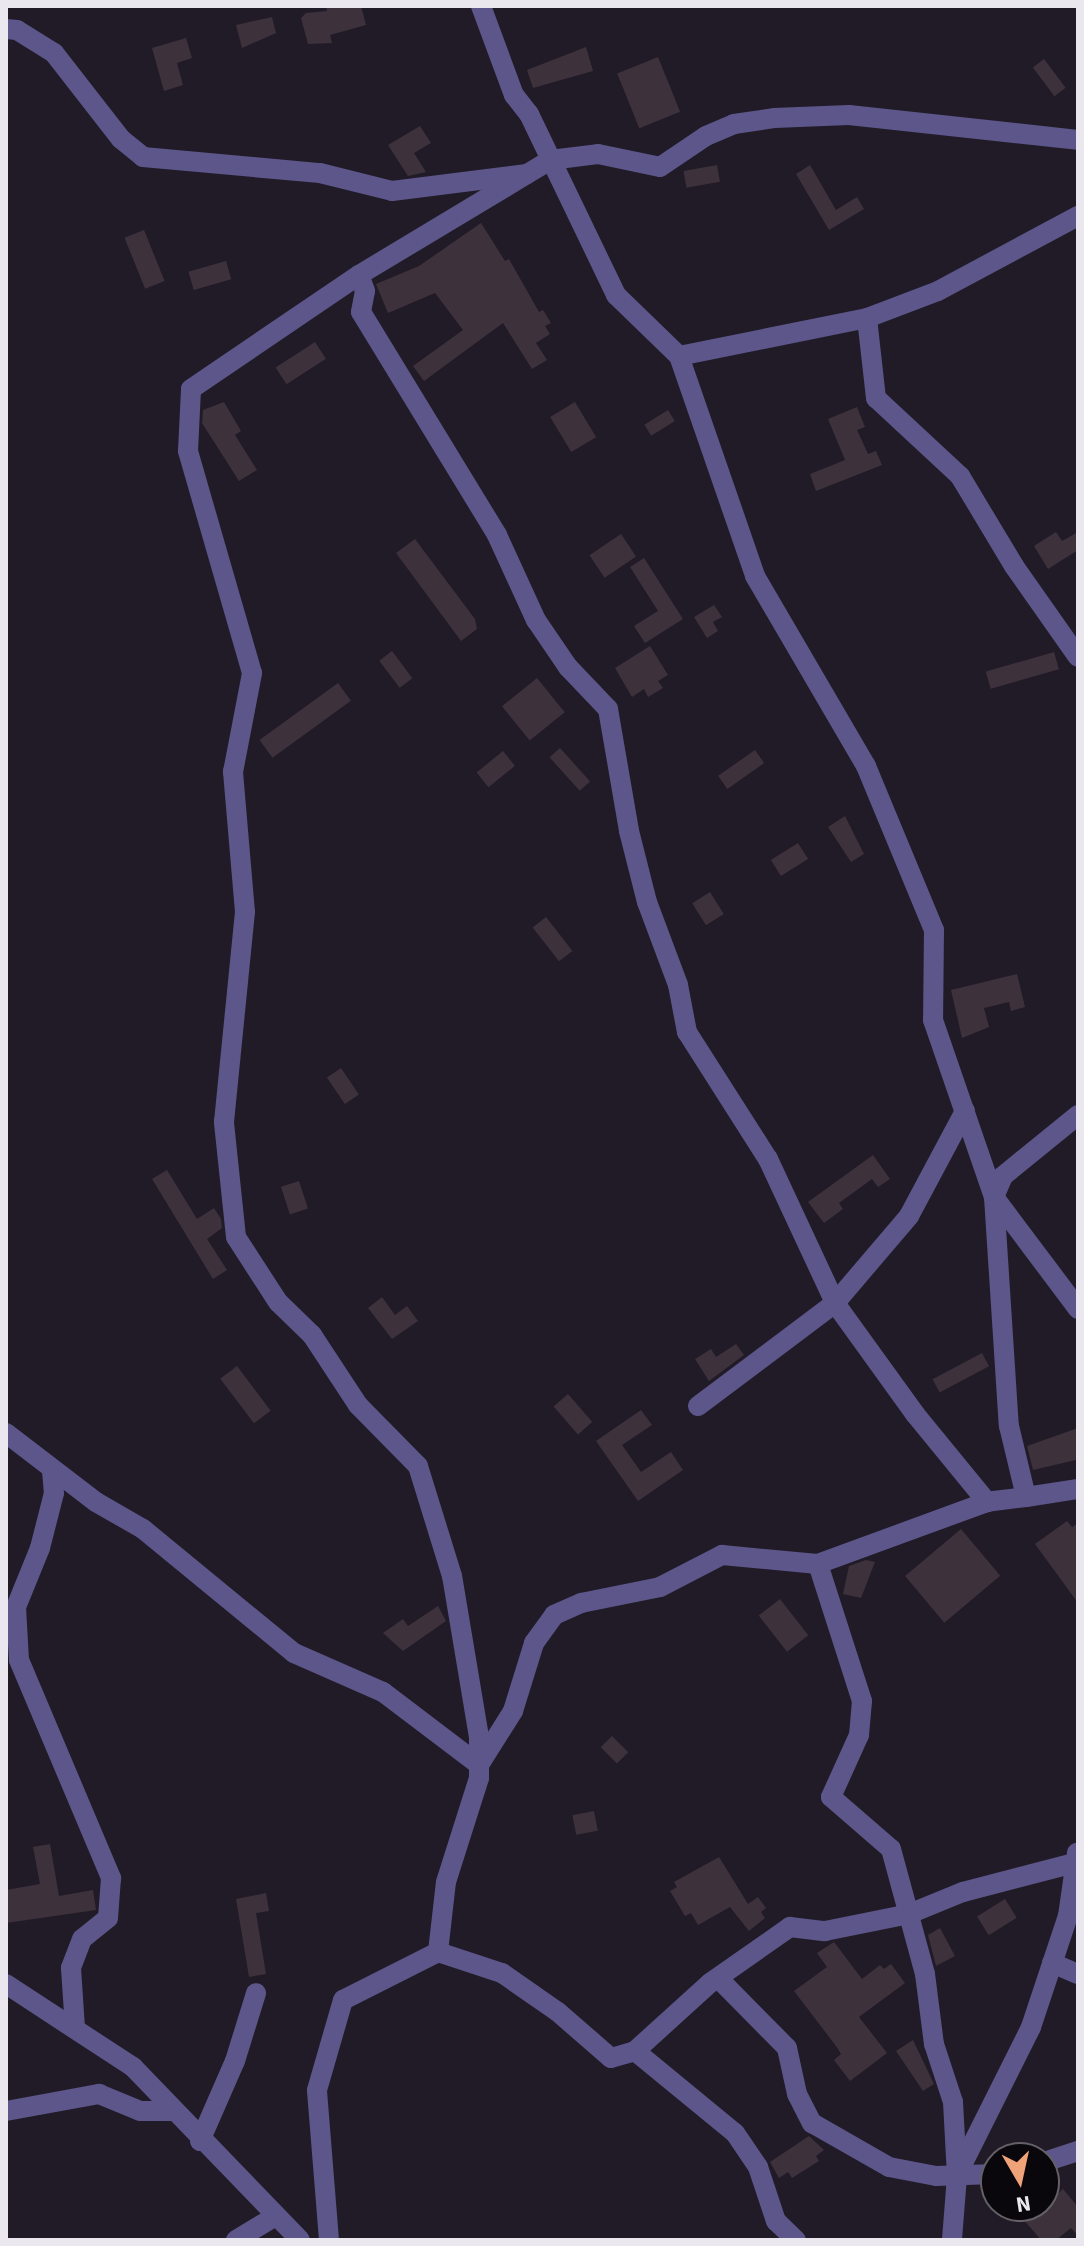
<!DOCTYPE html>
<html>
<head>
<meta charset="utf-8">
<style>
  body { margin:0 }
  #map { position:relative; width:1084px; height:2246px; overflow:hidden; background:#211b27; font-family:"Source Sans 3",sans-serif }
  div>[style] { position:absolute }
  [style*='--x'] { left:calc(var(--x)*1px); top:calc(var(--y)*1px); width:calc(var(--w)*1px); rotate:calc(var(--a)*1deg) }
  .building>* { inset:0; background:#3d313c; transform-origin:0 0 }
  .minor>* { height:20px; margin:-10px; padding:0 10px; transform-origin:10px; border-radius:10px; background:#5d568a }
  span { translate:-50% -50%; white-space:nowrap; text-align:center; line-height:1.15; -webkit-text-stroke:8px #09070c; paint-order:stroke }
  .frame { position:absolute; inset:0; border:8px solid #ebe7ef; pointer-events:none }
  .north { position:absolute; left:980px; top:2142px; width:80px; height:80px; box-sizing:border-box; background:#09070c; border:2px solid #636167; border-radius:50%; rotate:171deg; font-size:22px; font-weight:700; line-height:32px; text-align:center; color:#ebe7ef }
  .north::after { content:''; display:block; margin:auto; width:28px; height:36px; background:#f0a279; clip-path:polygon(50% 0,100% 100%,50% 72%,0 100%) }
</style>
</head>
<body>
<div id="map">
  <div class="building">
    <div style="clip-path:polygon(326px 6px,361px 6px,366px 25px,330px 35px,332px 43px,308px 44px,301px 18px,306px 13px,327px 11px)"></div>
    <div style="clip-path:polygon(272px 17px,276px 33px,242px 48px,236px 25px)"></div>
    <div style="clip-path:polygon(186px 38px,192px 58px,177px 63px,183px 85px,164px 91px,152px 48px)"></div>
    <div style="clip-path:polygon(586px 47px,593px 71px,533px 88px,527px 70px)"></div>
    <div style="left:658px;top:57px;width:59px;height:44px;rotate:68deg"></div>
    <div style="left:1044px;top:59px;width:36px;height:14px;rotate:53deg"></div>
    <div style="clip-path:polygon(420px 126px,431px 143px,414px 153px,426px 172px,408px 176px,388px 145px)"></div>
    <div style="left:717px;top:165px;width:17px;height:34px;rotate:80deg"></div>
    <div style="clip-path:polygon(810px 165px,836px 210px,857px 197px,864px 209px,829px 230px,796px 174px)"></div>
    <div style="clip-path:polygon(481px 223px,505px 261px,509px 259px,539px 312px,543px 310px,551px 323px,545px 326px,550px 334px,536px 343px,547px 360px,532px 369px,503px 323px,424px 381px,413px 366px,463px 330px,435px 293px,388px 313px,376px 284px,419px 266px)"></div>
    <div style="left:144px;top:230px;width:55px;height:21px;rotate:68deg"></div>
    <div style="left:226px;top:261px;width:19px;height:39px;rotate:74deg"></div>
    <div style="left:315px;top:342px;width:20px;height:47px;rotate:57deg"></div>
    <div style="clip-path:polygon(224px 402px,241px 431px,235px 435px,257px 470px,239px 481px,202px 423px,203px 410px)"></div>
    <div style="left:575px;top:402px;width:41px;height:29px;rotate:59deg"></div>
    <div style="clip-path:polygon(857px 407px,865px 427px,857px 430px,868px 454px,876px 451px,882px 465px,816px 491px,810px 474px,845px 460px,828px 419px)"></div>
    <div style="left:668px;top:410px;width:13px;height:28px;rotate:58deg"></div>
    <div style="clip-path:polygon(1056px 532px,1062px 541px,1078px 532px,1078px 550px,1048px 569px,1034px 546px)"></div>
    <div style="left:621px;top:534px;width:27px;height:38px;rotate:56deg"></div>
    <div style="clip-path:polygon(415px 539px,475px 619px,477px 629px,461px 641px,396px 553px)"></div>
    <div style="clip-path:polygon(644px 558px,683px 619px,645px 643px,634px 626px,658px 611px,630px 567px)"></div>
    <div style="clip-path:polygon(714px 605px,722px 617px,713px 622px,718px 631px,707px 638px,694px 617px)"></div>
    <div style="clip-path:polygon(650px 646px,668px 675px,658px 681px,663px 688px,648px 697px,644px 689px,632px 697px,615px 668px)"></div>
    <div style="left:392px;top:651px;width:34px;height:16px;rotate:53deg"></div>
    <div style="left:1054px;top:652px;width:18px;height:71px;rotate:74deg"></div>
    <div style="left:537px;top:678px;width:44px;height:45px;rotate:51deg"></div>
    <div style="left:338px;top:683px;width:22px;height:97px;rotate:54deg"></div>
    <div style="left:560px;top:748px;width:45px;height:14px;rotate:48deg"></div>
    <div style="left:755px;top:750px;width:16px;height:45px;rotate:55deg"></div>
    <div style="left:503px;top:751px;width:19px;height:34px;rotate:51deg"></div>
    <div style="clip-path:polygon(845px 816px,864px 854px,851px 862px,828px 827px)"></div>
    <div style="left:798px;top:843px;width:19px;height:32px;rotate:58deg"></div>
    <div style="left:710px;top:892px;width:26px;height:21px;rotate:58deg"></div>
    <div style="left:546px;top:917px;width:43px;height:17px;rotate:52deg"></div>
    <div style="clip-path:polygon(1017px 974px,1025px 1007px,1011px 1011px,1009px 1002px,984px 1008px,989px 1027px,962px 1038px,951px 990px)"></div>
    <div style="left:341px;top:1068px;width:32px;height:17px;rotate:56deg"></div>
    <div style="clip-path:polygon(873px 1155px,890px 1179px,878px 1187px,872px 1179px,839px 1203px,843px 1209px,824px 1223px,808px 1202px)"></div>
    <div style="clip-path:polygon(167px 1170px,197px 1219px,214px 1208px,221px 1219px,222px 1228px,207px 1239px,227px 1270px,213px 1279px,152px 1179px)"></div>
    <div style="left:299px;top:1181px;width:29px;height:19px;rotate:72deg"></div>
    <div style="clip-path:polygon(382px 1297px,395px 1315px,407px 1306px,418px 1321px,392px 1339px,368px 1308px)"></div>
    <div style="clip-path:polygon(736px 1344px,744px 1355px,709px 1381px,695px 1359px,711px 1349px,716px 1357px)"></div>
    <div style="left:982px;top:1353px;width:15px;height:56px;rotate:62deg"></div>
    <div style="left:237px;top:1366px;width:56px;height:21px;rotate:53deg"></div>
    <div style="left:568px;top:1394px;width:37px;height:19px;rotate:49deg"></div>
    <div style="clip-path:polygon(641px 1410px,652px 1425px,622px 1445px,641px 1472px,671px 1452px,683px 1470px,638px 1501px,596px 1441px)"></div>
    <div style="clip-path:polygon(1078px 1428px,1076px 1460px,1033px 1470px,1027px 1446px)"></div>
    <div style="clip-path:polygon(1067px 1521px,1072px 1527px,1078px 1523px,1078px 1603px,1035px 1544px)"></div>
    <div style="left:961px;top:1529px;width:61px;height:73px;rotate:50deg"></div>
    <div style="clip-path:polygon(866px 1560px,875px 1562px,861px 1598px,843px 1594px,849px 1566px)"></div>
    <div style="left:780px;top:1599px;width:46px;height:27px;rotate:52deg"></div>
    <div style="clip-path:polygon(438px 1606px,446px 1621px,403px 1651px,383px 1633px,403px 1619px,408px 1626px)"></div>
    <div style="left:612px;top:1736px;width:23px;height:16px;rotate:45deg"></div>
    <div style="left:594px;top:1811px;width:20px;height:22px;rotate:79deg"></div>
    <div style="clip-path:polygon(50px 1844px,59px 1896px,93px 1890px,96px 1910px,6px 1923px,6px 1890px,40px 1884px,33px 1847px)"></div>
    <div style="clip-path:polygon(719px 1857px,748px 1904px,758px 1897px,766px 1908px,761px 1912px,765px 1918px,749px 1931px,730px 1907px,698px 1925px,691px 1913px,685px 1916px,670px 1891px,677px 1887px,674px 1882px)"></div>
    <div style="clip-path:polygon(266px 1893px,269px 1911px,256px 1913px,266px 1974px,249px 1977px,236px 1899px)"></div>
    <div style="left:1005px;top:1899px;width:22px;height:33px;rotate:58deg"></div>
    <div style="clip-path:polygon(940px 1928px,955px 1956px,936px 1966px,928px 1935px)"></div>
    <div style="clip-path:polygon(834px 1942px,862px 1979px,880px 1965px,884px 1969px,891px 1964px,905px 1983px,859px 2017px,887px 2053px,850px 2081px,834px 2060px,841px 2054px,836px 2046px,794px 1991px,827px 1967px,817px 1953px)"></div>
    <div style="clip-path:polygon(913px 2040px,934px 2084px,923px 2091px,896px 2051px)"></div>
    <div style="clip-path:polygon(809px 2136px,824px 2150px,816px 2156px,819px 2161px,792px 2178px,788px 2172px,779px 2178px,770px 2162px)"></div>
    <div style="clip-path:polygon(1063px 2189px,1078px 2207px,1078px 2236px,1071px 2228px,1056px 2240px,1041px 2240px,1012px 2206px,1044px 2206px)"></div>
  </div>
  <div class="minor">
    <div style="--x:481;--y:6;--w:95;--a:69.7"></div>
    <div style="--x:514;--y:95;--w:24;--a:52"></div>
    <div style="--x:529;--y:114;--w:201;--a:64.3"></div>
    <div style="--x:616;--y:295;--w:88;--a:44.1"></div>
    <div style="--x:679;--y:356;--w:233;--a:70.9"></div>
    <div style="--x:755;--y:576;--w:220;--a:59.7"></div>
    <div style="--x:866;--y:766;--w:178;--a:67.5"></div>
    <div style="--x:934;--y:930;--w:90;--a:90.6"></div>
    <div style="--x:933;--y:1020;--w:187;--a:71"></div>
    <div style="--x:994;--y:1197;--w:229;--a:86.3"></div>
    <div style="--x:1009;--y:1426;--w:73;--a:76.5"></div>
    <div style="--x:1026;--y:1497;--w:39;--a:173"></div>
    <div style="--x:987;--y:1502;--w:180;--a:159.9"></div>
    <div style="--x:818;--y:1564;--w:144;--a:72.2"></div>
    <div style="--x:862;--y:1701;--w:34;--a:95"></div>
    <div style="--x:859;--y:1735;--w:68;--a:114.3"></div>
    <div style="--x:831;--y:1797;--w:79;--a:40.9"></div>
    <div style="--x:891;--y:1849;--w:130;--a:74.8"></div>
    <div style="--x:925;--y:1974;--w:71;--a:82.7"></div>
    <div style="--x:934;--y:2044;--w:61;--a:71.9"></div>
    <div style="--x:953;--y:2102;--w:74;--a:86.9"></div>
    <div style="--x:957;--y:2176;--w:64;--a:94.5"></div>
    <div style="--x:6;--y:29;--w:11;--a:5"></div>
    <div style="--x:17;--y:30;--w:44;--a:31.9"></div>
    <div style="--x:54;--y:53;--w:109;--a:52.1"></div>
    <div style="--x:121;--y:139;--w:28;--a:39"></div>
    <div style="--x:143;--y:157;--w:178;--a:5.2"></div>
    <div style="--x:320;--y:173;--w:74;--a:14"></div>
    <div style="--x:392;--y:191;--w:136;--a:-7.2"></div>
    <div style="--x:527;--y:174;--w:27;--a:-31"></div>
    <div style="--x:550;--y:160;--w:48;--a:-7.1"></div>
    <div style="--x:598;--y:154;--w:63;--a:11.8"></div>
    <div style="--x:660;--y:167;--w:55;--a:-34"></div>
    <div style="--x:706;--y:136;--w:30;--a:-23"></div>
    <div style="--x:734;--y:124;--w:40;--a:-8.5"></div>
    <div style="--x:774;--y:118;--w:75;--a:-2.3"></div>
    <div style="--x:849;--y:115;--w:230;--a:6.2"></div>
    <div style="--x:359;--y:275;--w:17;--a:69"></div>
    <div style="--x:365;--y:291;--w:21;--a:101"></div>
    <div style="--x:361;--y:312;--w:261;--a:58.6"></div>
    <div style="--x:497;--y:535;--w:94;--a:65.4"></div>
    <div style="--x:536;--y:620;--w:57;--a:55.8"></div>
    <div style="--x:568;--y:667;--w:58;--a:46.4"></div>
    <div style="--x:608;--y:709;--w:124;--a:80.2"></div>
    <div style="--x:629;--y:831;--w:73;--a:75.8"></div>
    <div style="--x:647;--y:902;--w:89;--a:69.5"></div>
    <div style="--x:678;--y:985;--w:48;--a:79.2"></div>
    <div style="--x:687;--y:1032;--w:151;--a:57.5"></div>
    <div style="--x:768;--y:1159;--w:159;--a:65"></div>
    <div style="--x:835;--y:1303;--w:137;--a:54.2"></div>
    <div style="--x:915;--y:1414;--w:114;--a:50.7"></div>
    <div style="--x:867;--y:318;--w:81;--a:83.6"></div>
    <div style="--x:876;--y:398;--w:115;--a:42.9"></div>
    <div style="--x:960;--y:476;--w:105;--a:59"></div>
    <div style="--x:1014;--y:566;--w:111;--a:54.9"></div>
    <div style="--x:679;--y:356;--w:192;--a:-11.4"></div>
    <div style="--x:867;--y:318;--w:76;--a:-20.8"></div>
    <div style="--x:938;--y:291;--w:159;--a:-28.2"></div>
    <div style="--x:1078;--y:1115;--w:97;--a:140.9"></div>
    <div style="--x:1003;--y:1176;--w:23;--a:113"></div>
    <div style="--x:994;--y:1197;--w:140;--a:53.1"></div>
    <div style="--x:698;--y:1406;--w:171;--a:-36.9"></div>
    <div style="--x:835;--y:1303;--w:114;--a:-49.6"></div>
    <div style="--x:909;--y:1216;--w:119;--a:-61.9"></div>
    <div style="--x:6;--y:1433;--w:113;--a:37.5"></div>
    <div style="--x:96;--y:1502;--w:54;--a:29.9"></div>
    <div style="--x:143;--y:1529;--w:195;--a:39.4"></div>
    <div style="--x:294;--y:1653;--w:97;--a:23.7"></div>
    <div style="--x:383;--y:1692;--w:121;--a:37.2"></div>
    <div style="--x:479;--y:1765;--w:64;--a:-57.8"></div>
    <div style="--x:513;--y:1711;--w:71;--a:-72.8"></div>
    <div style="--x:534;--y:1643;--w:34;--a:-54"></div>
    <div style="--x:554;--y:1615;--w:30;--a:-24"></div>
    <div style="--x:581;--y:1603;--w:81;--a:-11.4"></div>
    <div style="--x:660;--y:1587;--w:70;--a:-27.3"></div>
    <div style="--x:722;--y:1555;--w:96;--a:5.4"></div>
    <div style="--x:52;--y:1471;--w:22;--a:85"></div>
    <div style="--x:54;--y:1493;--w:57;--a:104.3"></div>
    <div style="--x:40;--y:1548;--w:64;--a:112.1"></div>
    <div style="--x:16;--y:1607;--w:53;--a:86.8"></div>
    <div style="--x:19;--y:1660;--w:237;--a:67.1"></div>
    <div style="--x:111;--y:1878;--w:40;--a:94.3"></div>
    <div style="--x:108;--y:1918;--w:33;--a:141"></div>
    <div style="--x:82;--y:1939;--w:31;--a:111"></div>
    <div style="--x:71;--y:1968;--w:61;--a:86.2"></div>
    <div style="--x:1026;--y:1497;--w:53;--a:-8.7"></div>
    <div style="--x:438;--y:1952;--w:67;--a:18.2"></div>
    <div style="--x:502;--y:1973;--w:68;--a:34.9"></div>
    <div style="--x:558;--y:2012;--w:70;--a:41"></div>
    <div style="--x:611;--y:2058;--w:25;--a:-16"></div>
    <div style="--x:635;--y:2051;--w:101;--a:-42.2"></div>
    <div style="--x:710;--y:1983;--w:98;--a:-35"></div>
    <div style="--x:790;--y:1927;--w:35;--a:7"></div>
    <div style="--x:825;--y:1931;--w:86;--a:-11.4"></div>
    <div style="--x:909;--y:1914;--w:58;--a:-22.2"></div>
    <div style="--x:963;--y:1892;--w:119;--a:-14.6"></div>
    <div style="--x:1052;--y:1963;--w:28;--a:23"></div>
    <div style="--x:718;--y:1978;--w:98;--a:45.4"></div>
    <div style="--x:787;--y:2048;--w:47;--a:77.7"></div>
    <div style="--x:797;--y:2094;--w:33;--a:63"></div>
    <div style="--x:812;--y:2123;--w:89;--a:29.7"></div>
    <div style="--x:889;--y:2167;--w:48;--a:10.8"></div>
    <div style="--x:936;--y:2176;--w:60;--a:-1.9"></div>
    <div style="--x:6;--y:1984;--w:152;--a:33.2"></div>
    <div style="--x:133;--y:2067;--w:240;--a:46"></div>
    <div style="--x:635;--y:2051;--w:129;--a:39.4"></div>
    <div style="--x:735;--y:2133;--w:41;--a:55.9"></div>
    <div style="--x:758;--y:2167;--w:57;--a:71.6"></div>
    <div style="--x:776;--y:2221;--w:28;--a:44"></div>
    <div style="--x:6;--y:2111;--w:95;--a:-10.4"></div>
    <div style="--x:99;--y:2094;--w:44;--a:22.5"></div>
    <div style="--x:140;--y:2111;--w:32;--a:0"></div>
    <div style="--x:200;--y:2141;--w:87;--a:-66.4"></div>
    <div style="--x:235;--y:2061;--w:71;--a:-72.8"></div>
    <div style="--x:1044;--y:2162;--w:36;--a:-18"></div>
    <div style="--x:958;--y:2173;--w:163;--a:-63.4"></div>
    <div style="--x:1031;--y:2027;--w:117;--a:-71.6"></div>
    <div style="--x:1068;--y:1916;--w:64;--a:-81.9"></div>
    <div style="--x:236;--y:2240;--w:47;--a:-31"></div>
    <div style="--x:329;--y:2240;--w:150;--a:-94.6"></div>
    <div style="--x:317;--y:2090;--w:94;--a:-73.9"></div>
    <div style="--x:343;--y:2000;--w:106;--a:-26.8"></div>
    <div style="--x:438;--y:1952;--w:70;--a:-83.5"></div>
    <div style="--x:446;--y:1882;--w:109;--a:-72.4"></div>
    <div style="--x:479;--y:1778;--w:41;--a:-90"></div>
    <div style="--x:479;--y:1737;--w:163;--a:-99.5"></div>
    <div style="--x:452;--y:1576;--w:115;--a:-107.2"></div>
    <div style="--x:418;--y:1466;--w:86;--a:-134.5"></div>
    <div style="--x:358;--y:1405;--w:84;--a:-123.3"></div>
    <div style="--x:312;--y:1335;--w:47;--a:-135.9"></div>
    <div style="--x:278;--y:1302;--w:77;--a:-122.9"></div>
    <div style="--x:236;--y:1237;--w:116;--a:-96"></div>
    <div style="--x:224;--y:1122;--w:211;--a:-84.3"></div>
    <div style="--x:245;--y:912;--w:141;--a:-94.9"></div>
    <div style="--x:233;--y:772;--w:101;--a:-79.1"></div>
    <div style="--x:252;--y:673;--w:231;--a:-106.1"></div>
    <div style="--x:188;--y:451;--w:62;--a:-87.2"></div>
    <div style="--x:191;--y:389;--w:203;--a:-34.2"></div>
    <div style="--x:359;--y:275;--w:196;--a:-31"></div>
  </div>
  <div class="frame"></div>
  <div class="north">N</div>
</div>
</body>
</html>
